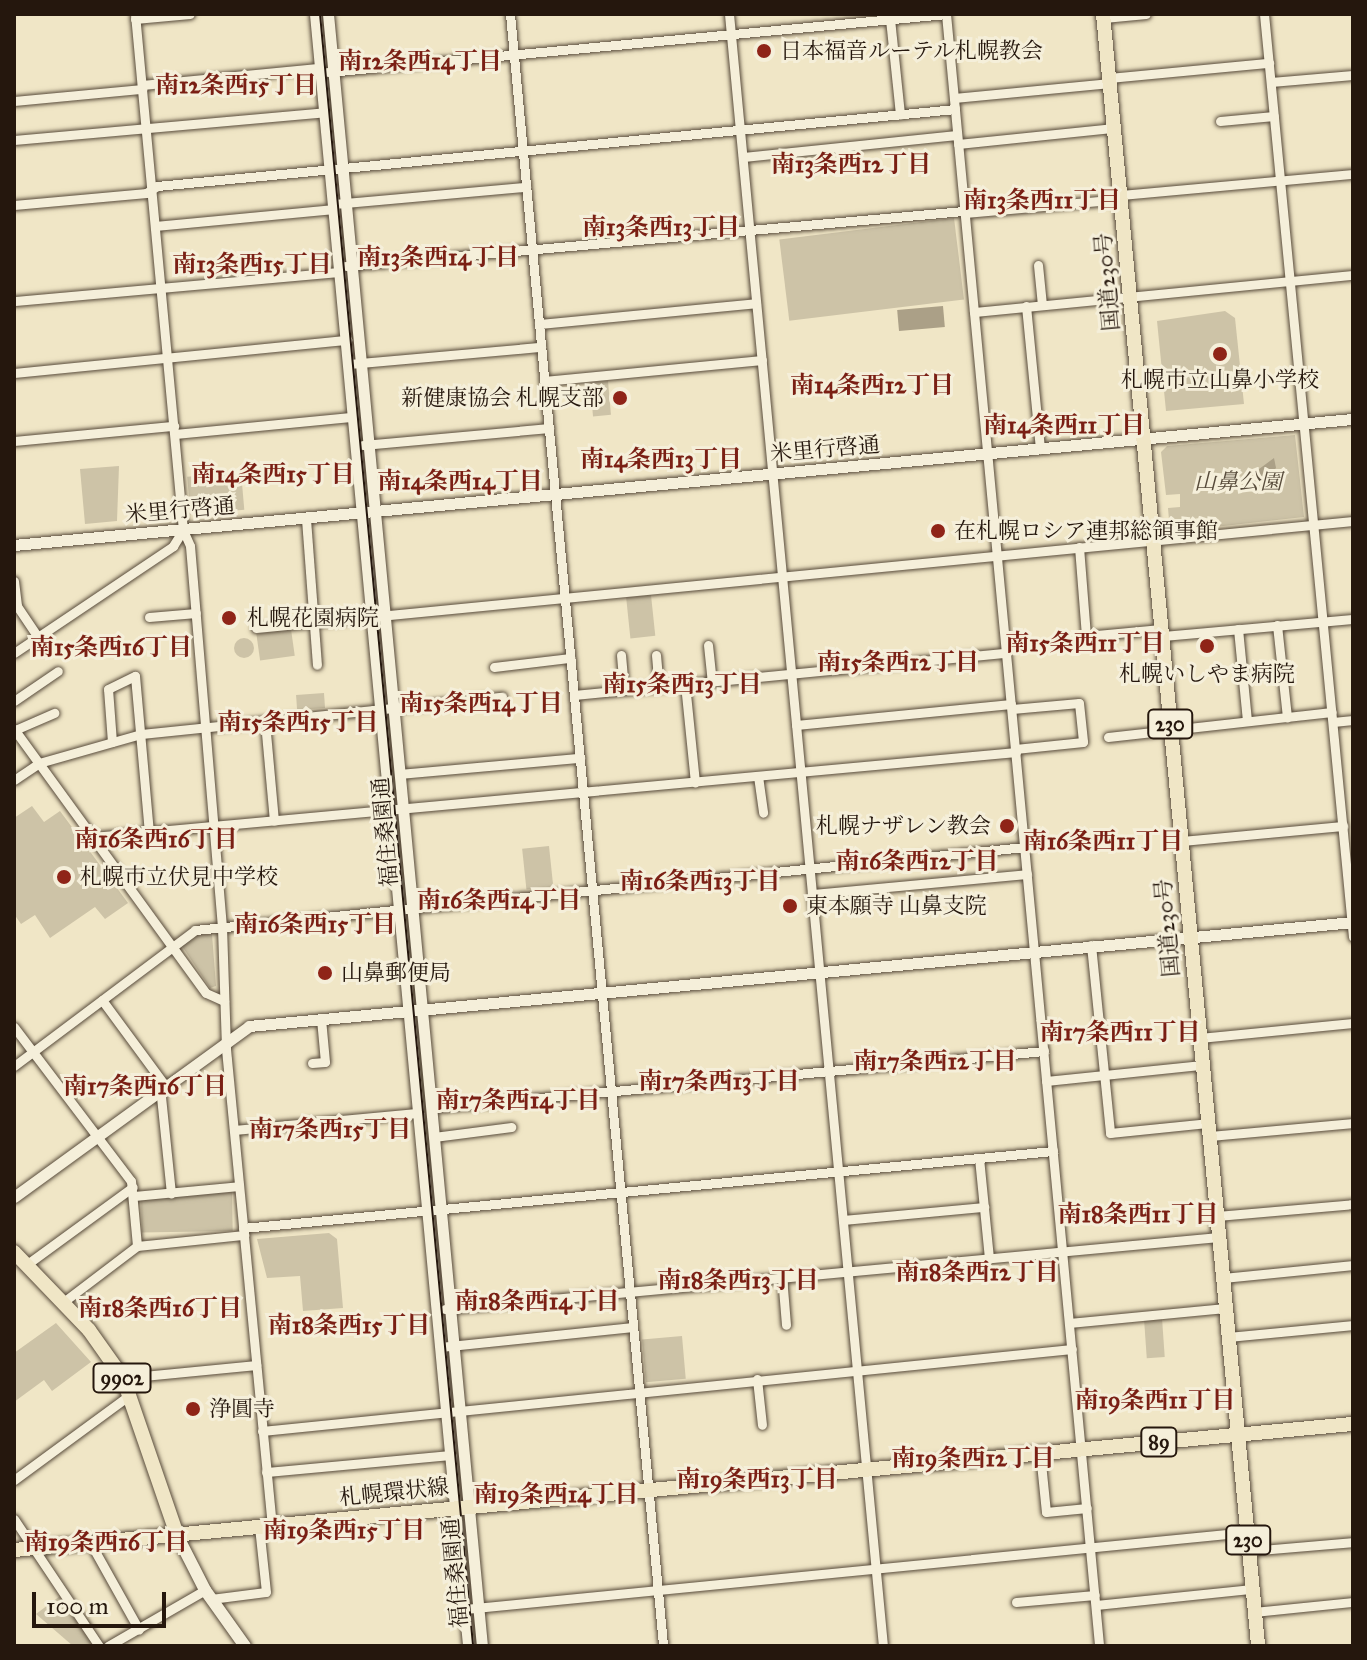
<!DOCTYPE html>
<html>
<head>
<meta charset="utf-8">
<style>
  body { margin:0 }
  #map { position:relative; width:1367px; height:1660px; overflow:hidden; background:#f0e6c6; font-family:"IM FELL Great Primer","Noto Serif JP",serif }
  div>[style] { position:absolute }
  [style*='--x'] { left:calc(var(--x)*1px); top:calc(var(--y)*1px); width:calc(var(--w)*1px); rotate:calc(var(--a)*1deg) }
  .green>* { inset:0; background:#cdc3a7; transform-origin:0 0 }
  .round { border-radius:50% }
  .water>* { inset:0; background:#aba087; transform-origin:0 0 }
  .roads { filter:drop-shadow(0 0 2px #584b3b) drop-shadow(0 0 2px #584b3b) }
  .minor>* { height:9px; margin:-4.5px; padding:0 4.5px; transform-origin:4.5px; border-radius:4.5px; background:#f5efda }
  .tertiary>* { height:11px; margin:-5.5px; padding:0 5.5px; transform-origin:5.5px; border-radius:5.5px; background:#f5efda }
  .secondary>* { height:12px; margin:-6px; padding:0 6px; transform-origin:6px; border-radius:6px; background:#f5efda }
  .primary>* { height:14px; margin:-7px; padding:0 7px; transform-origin:7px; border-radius:7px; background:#f0e6c6 }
  .trunk>* { height:14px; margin:-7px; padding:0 7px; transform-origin:7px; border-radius:7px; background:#f0e6c6 }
  .tram>* { height:2px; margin:-1px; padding:0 1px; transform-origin:1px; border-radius:1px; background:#25170d }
  .dots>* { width:22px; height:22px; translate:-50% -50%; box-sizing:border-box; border:4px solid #f5efda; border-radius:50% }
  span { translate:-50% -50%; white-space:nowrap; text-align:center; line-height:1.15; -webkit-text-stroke:6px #f5efda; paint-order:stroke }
  .shield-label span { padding:2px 6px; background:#f5efda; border:2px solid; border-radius:6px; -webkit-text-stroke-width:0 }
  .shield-label { font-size:20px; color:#25170d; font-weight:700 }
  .poi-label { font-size:22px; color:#25170d }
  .left { translate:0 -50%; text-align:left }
  .right { translate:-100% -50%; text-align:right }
  .street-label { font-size:22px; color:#25170d }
  .park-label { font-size:22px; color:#574b3b; font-style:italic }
  .neighbourhood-label { font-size:24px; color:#7a1f14; font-weight:700 }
  .frame { position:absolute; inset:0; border:16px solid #25170d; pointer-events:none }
  .scale { position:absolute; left:32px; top:1592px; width:134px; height:36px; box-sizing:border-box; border:4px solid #25170d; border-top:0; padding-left:10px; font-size:24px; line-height:28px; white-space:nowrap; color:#25170d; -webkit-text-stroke:6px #f5efda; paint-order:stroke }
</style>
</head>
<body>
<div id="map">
  <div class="green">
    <div style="left:954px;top:218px;width:82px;height:176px;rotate:83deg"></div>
    <div style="clip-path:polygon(1225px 311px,1235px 318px,1244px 404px,1166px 411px,1157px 321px)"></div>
    <div style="left:608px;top:381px;width:34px;height:18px;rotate:85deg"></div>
    <div style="clip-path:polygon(1295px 435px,1304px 517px,1170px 532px,1168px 508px,1180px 507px,1180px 494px,1166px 495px,1161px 452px,1167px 446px)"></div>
    <div style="clip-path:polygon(119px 466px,117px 521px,85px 524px,80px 469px)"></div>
    <div style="left:241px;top:472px;width:38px;height:54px;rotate:85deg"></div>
    <div style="left:651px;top:595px;width:41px;height:25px;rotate:84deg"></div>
    <div style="left:291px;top:629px;width:27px;height:35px;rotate:82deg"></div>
    <div class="round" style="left:234px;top:638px;width:20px;height:20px"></div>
    <div style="left:324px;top:693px;width:15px;height:28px;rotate:86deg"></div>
    <div style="clip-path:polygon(32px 806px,44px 822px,60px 811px,128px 903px,105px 919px,95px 907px,50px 938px,35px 915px,21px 924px,14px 914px,14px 818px)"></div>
    <div style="left:549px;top:846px;width:41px;height:27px;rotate:84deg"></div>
    <div style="clip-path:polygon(212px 934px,216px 986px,210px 988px,182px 946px,196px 935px)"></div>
    <div style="left:232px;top:1191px;width:40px;height:91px;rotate:89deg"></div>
    <div style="clip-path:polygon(329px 1233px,337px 1239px,343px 1308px,303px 1311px,300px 1276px,267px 1278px,257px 1239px)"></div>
    <div style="left:1162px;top:1318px;width:39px;height:18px;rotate:86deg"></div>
    <div style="clip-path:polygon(56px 1323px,91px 1362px,52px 1391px,44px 1380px,14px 1402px,14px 1353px)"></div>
    <div style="left:682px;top:1336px;width:43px;height:40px;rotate:85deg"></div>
    <div style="clip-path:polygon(60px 1596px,94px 1646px,73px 1646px,36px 1614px)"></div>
  </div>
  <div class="water">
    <div style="left:943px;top:306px;width:21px;height:46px;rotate:85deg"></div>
    <div style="clip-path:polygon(1274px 458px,1276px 468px,1257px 488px,1255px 472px)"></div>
  </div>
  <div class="roads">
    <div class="minor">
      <div style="--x:135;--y:14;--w:518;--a:84.69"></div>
      <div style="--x:183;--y:530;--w:17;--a:66"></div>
      <div style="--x:190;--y:546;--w:382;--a:85.2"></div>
      <div style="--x:222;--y:927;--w:122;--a:88.1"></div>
      <div style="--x:226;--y:1049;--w:479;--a:84.5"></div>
      <div style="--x:510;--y:14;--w:1639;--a:84.64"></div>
      <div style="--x:729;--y:14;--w:1639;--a:84.61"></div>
      <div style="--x:946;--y:14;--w:1639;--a:84.64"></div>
      <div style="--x:1264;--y:14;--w:927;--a:84.49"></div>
      <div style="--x:1104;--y:18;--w:42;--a:-5.4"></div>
      <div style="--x:135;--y:19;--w:55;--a:-5.2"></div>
      <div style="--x:890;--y:19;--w:96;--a:84"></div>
      <div style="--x:328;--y:72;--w:621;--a:-5.36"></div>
      <div style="--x:1109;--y:78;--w:161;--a:-5.4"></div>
      <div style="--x:1271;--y:82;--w:82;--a:-4.9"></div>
      <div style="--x:142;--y:85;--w:179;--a:-5.5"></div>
      <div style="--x:954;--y:98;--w:157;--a:-5.5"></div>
      <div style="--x:14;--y:101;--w:129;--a:-5.4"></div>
      <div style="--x:1220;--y:121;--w:54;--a:-5.3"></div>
      <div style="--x:14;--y:140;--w:312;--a:-5.1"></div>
      <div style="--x:958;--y:144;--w:157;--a:-5.9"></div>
      <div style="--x:743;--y:157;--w:215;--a:-5.9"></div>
      <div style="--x:1121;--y:195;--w:233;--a:-5.2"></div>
      <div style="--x:334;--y:204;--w:193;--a:-5.1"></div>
      <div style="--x:14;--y:205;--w:133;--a:-5.2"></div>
      <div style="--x:146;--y:193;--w:13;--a:-32"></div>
      <div style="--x:157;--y:186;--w:802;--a:-5.51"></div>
      <div style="--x:965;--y:213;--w:157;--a:-5.1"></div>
      <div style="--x:155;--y:226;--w:180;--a:-5.4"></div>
      <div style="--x:1038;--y:265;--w:40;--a:84.3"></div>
      <div style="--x:346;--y:266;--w:620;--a:-5.09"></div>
      <div style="--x:14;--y:301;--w:327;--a:-5.1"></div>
      <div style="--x:1026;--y:306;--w:144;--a:84.4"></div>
      <div style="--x:974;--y:312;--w:381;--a:-5.6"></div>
      <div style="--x:539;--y:324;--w:218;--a:-5.5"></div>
      <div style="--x:349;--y:364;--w:193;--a:-5.1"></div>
      <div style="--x:14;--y:373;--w:335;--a:-5.7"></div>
      <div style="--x:544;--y:381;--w:219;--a:-5.5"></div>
      <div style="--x:175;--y:434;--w:179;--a:-5.5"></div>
      <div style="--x:14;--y:441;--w:161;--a:-5.4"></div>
      <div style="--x:363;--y:445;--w:187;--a:-5.2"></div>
      <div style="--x:306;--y:519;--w:146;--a:85.7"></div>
      <div style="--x:1079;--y:547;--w:89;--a:85.5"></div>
      <div style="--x:1086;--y:636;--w:75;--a:-5.3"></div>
      <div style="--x:14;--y:581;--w:25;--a:83"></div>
      <div style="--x:17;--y:606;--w:37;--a:56"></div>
      <div style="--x:149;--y:617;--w:47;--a:-4.9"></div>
      <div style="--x:1277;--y:625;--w:93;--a:83.8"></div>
      <div style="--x:256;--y:628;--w:1102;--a:-5.57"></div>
      <div style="--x:1238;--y:629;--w:92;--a:84.4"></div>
      <div style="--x:1162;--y:636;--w:192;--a:-5.1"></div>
      <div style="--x:708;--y:645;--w:37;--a:84"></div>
      <div style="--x:14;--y:653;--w:192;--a:-33.9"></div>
      <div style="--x:173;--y:546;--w:19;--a:-58"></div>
      <div style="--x:621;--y:655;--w:35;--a:85"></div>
      <div style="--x:656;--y:655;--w:32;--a:85"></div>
      <div style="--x:494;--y:667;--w:77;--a:-6.8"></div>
      <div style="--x:685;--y:684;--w:99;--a:84.2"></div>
      <div style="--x:574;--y:695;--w:434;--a:-5.6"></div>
      <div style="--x:14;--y:701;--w:53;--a:-34.3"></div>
      <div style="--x:1012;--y:709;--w:67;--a:-5.1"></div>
      <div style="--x:1079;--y:703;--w:39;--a:84"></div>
      <div style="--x:1083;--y:742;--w:68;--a:174.1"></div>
      <div style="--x:265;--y:722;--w:99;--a:84.8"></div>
      <div style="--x:1333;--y:722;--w:20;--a:-6"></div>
      <div style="--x:796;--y:725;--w:216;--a:-5.6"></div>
      <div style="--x:14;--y:729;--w:326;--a:54"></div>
      <div style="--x:206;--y:993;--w:20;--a:24"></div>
      <div style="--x:15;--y:730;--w:43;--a:-23.6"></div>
      <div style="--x:1108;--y:737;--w:225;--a:-6.4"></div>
      <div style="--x:112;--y:742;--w:53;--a:-94.3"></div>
      <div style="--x:108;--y:689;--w:30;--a:-26"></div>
      <div style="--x:135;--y:676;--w:157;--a:84.9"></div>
      <div style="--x:399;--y:774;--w:182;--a:-5.1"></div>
      <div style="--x:758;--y:776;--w:37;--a:82"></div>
      <div style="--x:14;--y:780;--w:30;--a:-34"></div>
      <div style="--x:39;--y:763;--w:106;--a:-15.9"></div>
      <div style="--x:141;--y:734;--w:363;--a:-5.9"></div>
      <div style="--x:93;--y:837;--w:927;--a:-5.26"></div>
      <div style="--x:1181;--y:841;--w:163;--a:-5.3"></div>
      <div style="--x:812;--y:894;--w:216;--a:-5.3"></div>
      <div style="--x:1091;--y:945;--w:189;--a:84.2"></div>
      <div style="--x:1110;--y:1133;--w:100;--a:-5.8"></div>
      <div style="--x:102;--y:1000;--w:104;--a:53.6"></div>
      <div style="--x:14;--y:1027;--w:193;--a:52.8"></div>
      <div style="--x:131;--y:1181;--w:65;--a:84.7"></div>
      <div style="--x:1199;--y:1038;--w:155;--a:-5.6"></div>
      <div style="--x:312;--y:1063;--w:13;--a:-4"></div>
      <div style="--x:325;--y:1062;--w:43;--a:-95.3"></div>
      <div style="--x:14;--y:1066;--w:226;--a:-36.9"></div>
      <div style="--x:195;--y:930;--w:834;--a:-5.71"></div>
      <div style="--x:1046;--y:1081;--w:157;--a:-5.9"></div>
      <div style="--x:160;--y:1087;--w:107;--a:84.1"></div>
      <div style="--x:432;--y:1108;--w:615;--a:-5.32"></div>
      <div style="--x:234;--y:1130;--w:186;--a:-5.3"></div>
      <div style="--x:1210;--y:1136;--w:144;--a:-5.2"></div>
      <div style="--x:434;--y:1137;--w:78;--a:-7.4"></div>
      <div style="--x:979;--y:1158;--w:100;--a:84.3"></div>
      <div style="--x:134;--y:1196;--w:105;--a:-5.4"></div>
      <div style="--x:1217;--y:1216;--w:137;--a:-5"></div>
      <div style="--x:843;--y:1220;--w:142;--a:-5.3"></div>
      <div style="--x:243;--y:1228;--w:814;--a:-5.43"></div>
      <div style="--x:26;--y:1265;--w:132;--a:-36.1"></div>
      <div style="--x:782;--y:1276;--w:49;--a:85.3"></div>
      <div style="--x:1223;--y:1278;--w:131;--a:-5.7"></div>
      <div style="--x:62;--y:1303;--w:94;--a:-37.2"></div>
      <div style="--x:137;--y:1246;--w:108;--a:-5.9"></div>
      <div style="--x:445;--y:1309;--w:777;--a:-5.31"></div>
      <div style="--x:1069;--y:1323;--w:157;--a:-5.5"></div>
      <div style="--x:1228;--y:1337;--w:126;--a:-5.5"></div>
      <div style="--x:440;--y:1347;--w:194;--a:-5.9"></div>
      <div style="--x:123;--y:1378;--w:134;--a:-5.6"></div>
      <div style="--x:757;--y:1379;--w:46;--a:83.8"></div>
      <div style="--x:262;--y:1431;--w:814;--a:-5.78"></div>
      <div style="--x:1040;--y:1453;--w:59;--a:84.2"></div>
      <div style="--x:1046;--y:1512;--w:41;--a:-5.6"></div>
      <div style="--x:266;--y:1472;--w:186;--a:-5.3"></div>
      <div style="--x:14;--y:1480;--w:145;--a:-36.3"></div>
      <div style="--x:14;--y:1519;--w:153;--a:56.2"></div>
      <div style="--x:91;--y:1544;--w:98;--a:60.8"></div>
      <div style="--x:1249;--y:1551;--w:104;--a:-4.9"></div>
      <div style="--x:211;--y:1599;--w:55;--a:-7.3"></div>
      <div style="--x:266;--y:1592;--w:65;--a:-96.1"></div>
      <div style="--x:1016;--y:1602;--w:79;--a:-5.1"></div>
      <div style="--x:1096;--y:1605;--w:157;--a:-5.9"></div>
      <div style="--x:465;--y:1609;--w:786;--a:-5.62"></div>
      <div style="--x:1254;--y:1612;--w:100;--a:-5.8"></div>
      <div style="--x:108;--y:1646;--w:112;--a:-30"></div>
    </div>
    <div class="tertiary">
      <div style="--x:315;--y:14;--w:1639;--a:84.64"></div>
      <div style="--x:328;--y:14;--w:1639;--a:84.61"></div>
      <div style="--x:14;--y:545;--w:1345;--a:-5.38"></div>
      <div style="--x:14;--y:1197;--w:291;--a:-36"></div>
      <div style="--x:249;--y:1026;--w:1109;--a:-5.38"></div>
    </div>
    <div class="secondary">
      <div style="--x:177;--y:1535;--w:62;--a:63"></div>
      <div style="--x:205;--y:1590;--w:69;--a:54.5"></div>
    </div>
    <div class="primary">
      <div style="--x:14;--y:1252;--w:108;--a:46.1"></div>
      <div style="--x:89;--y:1330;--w:59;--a:54.7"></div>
      <div style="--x:123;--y:1378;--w:166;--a:71"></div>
      <div style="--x:14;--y:1550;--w:1345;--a:-5.38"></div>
    </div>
    <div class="trunk">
      <div style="--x:1103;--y:14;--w:1639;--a:84.57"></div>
    </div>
  </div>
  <div class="tram">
    <div style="--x:320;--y:14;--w:1639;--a:84.64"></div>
  </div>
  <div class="dots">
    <div style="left:764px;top:51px;background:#8f2418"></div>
    <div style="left:1220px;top:354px;background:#8f2418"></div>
    <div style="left:620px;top:398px;background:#8f2418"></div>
    <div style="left:938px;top:531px;background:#8f2418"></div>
    <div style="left:229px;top:618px;background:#8f2418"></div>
    <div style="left:1207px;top:646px;background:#8f2418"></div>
    <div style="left:1007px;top:826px;background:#8f2418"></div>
    <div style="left:64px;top:877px;background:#8f2418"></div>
    <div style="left:790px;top:906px;background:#8f2418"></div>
    <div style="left:325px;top:973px;background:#8f2418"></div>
    <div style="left:193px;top:1409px;background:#8f2418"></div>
  </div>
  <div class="shield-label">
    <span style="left:1170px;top:724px">230</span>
    <span style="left:122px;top:1378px">9902</span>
    <span style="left:1159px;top:1442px">89</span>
    <span style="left:1248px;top:1540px">230</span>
  </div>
  <div class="poi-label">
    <span class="left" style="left:780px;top:51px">日本福音ルーテル札幌教会</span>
    <span style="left:1220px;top:380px">札幌市立山鼻小学校</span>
    <span class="right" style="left:604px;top:398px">新健康協会 札幌支部</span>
    <span class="left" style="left:954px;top:531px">在札幌ロシア連邦総領事館</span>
    <span class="left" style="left:247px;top:618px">札幌花園病院</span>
    <span style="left:1207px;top:674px">札幌いしやま病院</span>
    <span class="right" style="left:991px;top:826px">札幌ナザレン教会</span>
    <span class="left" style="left:80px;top:877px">札幌市立伏見中学校</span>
    <span class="left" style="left:806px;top:906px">東本願寺 山鼻支院</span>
    <span class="left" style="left:341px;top:973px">山鼻郵便局</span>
    <span class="left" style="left:209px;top:1409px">浄圓寺</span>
  </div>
  <div class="street-label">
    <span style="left:1107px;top:282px;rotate:-95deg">国道230号</span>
    <span style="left:825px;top:449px;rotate:-5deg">米里行啓通</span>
    <span style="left:180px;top:510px;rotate:-5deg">米里行啓通</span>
    <span style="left:385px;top:832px;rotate:-95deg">福住桑園通</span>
    <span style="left:1167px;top:928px;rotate:-95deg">国道230号</span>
    <span style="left:394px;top:1492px;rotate:-6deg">札幌環状線</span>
    <span style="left:455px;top:1573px;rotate:-95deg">福住桑園通</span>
  </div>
  <div class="park-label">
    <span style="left:1238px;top:482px">山鼻公園</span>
  </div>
  <div class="neighbourhood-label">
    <span style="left:420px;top:62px">南12条西14丁目</span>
    <span style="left:236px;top:86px">南12条西15丁目</span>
    <span style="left:851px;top:165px">南13条西12丁目</span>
    <span style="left:1042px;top:201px">南13条西11丁目</span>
    <span style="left:661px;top:228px">南13条西13丁目</span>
    <span style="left:438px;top:258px">南13条西14丁目</span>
    <span style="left:252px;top:265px">南13条西15丁目</span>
    <span style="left:872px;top:386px">南14条西12丁目</span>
    <span style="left:1064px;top:426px">南14条西11丁目</span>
    <span style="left:661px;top:460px">南14条西13丁目</span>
    <span style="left:273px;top:475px">南14条西15丁目</span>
    <span style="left:460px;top:482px">南14条西14丁目</span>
    <span style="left:1085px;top:644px">南15条西11丁目</span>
    <span style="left:111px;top:648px">南15条西16丁目</span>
    <span style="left:898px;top:663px">南15条西12丁目</span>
    <span style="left:682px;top:685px">南15条西13丁目</span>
    <span style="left:481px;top:704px">南15条西14丁目</span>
    <span style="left:298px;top:723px">南15条西15丁目</span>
    <span style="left:156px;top:840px">南16条西16丁目</span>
    <span style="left:1103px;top:842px">南16条西11丁目</span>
    <span style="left:917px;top:862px">南16条西12丁目</span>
    <span style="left:700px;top:882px">南16条西13丁目</span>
    <span style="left:499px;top:901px">南16条西14丁目</span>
    <span style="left:315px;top:925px">南16条西15丁目</span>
    <span style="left:1120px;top:1033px">南17条西11丁目</span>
    <span style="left:935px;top:1062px">南17条西12丁目</span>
    <span style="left:719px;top:1082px">南17条西13丁目</span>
    <span style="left:145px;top:1087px">南17条西16丁目</span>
    <span style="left:518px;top:1101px">南17条西14丁目</span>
    <span style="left:330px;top:1130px">南17条西15丁目</span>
    <span style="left:1138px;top:1215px">南18条西11丁目</span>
    <span style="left:977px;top:1273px">南18条西12丁目</span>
    <span style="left:738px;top:1281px">南18条西13丁目</span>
    <span style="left:537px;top:1302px">南18条西14丁目</span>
    <span style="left:160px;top:1309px">南18条西16丁目</span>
    <span style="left:349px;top:1326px">南18条西15丁目</span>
    <span style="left:1155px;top:1401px">南19条西11丁目</span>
    <span style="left:973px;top:1459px">南19条西12丁目</span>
    <span style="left:757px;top:1480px">南19条西13丁目</span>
    <span style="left:556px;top:1495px">南19条西14丁目</span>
    <span style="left:344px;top:1531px">南19条西15丁目</span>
    <span style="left:106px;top:1543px">南19条西16丁目</span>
  </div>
  <div class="frame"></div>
  <div class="scale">100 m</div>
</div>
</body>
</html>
